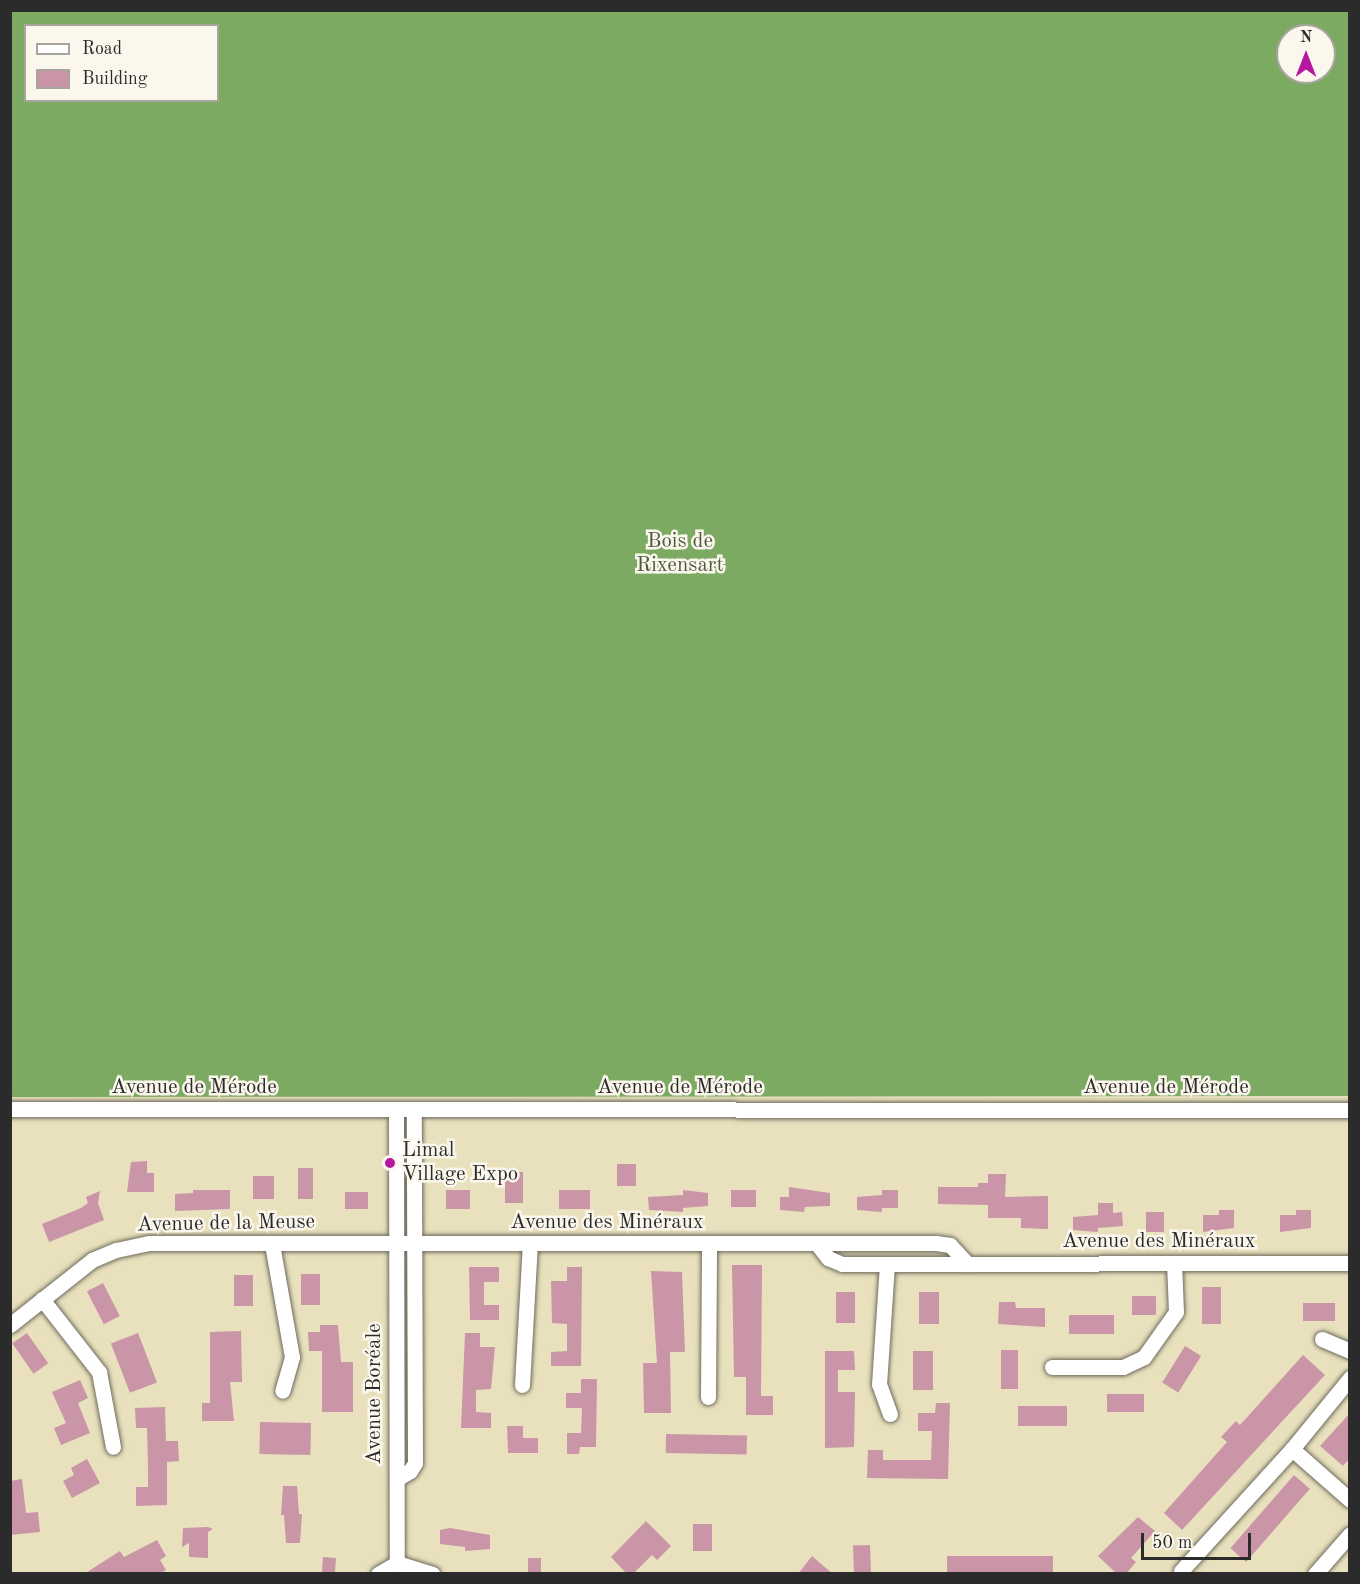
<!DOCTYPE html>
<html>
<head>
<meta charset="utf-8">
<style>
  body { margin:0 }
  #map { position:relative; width:1360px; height:1584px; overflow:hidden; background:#e9e1bd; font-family:"Old Standard TT",serif }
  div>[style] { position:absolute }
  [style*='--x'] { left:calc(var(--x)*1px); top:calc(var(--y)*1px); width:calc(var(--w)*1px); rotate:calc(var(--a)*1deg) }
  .forest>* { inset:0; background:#7caa63 }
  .building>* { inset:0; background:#c995a7; transform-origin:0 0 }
  .roads { filter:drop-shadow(0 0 2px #6e6b5e) drop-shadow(0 0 2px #6e6b5e) }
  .minor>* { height:15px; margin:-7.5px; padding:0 7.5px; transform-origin:7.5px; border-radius:7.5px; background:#fff }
  .dots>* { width:16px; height:16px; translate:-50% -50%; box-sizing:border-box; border:3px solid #fbf7ec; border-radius:50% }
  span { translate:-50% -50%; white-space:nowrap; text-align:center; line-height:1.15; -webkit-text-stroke:5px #fbf7ec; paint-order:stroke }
  .park-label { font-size:21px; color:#4d5940 }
  .street-label { font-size:21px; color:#2b2b2b }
  .poi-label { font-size:21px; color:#2b2b2b }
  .left { translate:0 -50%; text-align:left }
  .frame { position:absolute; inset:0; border:12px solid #2b2b2b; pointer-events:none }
  .legend { position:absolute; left:24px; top:24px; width:195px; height:78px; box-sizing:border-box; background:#fbf7ec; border:2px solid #a8a59f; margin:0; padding:8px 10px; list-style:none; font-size:18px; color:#2b2b2b }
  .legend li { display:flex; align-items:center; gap:12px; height:30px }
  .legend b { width:30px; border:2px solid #a8a59f }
  .north { position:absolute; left:1276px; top:24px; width:60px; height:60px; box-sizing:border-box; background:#fbf7ec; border:2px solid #a8a59f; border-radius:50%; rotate:0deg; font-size:16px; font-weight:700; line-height:24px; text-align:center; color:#2b2b2b }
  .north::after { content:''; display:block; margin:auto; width:21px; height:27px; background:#b5179e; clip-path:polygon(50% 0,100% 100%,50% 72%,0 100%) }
  .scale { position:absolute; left:1141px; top:1533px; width:110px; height:27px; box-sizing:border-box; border:3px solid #2b2b2b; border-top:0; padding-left:8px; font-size:18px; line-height:21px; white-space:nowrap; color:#2b2b2b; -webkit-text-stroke:4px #fbf7ec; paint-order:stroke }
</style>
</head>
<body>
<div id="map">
  <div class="forest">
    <div style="clip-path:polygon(evenodd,10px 11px,1349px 11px,1349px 1096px,11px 1097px,10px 11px,26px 26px,218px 26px,218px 100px,26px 100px,26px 26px,10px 11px,1288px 36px,1324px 36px,1324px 72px,1288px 72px,1288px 36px)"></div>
  </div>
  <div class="building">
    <div style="clip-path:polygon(147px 1161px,147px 1173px,154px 1173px,154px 1192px,127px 1192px,131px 1162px)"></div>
    <div style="left:617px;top:1164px;width:19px;height:22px"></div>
    <div style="left:298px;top:1168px;width:15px;height:31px"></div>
    <div style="left:523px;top:1172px;width:31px;height:18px;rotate:90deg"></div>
    <div style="clip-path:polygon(988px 1174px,1006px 1174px,1005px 1197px,1048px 1196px,1048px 1229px,1021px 1228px,1021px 1218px,988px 1218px,988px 1205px,938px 1204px,938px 1187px,978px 1187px,978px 1183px,988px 1183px)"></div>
    <div style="left:253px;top:1176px;width:21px;height:23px"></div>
    <div style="clip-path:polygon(789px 1187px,830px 1193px,830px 1206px,805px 1207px,804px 1212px,780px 1210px,780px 1197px,789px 1197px)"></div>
    <div style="clip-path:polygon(193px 1190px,230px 1190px,230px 1209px,175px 1211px,175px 1194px,193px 1193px)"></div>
    <div style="left:446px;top:1190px;width:24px;height:19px"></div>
    <div style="left:559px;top:1190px;width:31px;height:19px"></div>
    <div style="clip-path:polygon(683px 1190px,708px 1193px,708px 1206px,683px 1208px,683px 1212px,649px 1210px,648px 1197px,683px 1195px)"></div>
    <div style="left:731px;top:1190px;width:25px;height:17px"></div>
    <div style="clip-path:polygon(882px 1190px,898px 1190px,898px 1208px,882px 1208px,882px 1212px,857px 1210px,857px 1197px,882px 1195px)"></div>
    <div style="clip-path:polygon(100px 1191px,98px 1203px,104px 1220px,49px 1242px,42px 1224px,81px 1208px,88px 1203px,86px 1197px)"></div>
    <div style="left:345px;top:1192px;width:23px;height:17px"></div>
    <div style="clip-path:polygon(1098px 1203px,1113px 1203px,1113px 1213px,1122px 1212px,1123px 1226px,1098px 1228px,1098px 1232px,1073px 1230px,1073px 1217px,1098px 1215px)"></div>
    <div style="clip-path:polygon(1219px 1210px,1234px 1210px,1234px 1228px,1203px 1232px,1203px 1215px,1219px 1215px)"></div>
    <div style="clip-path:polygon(1296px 1210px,1311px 1210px,1311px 1228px,1280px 1232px,1280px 1215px,1296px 1215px)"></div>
    <div style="left:1146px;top:1212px;width:18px;height:20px"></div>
    <div style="clip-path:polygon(732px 1265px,762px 1265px,761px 1396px,773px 1396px,773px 1415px,746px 1415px,746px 1377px,734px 1377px)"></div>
    <div style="clip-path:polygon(469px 1267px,499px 1267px,499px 1282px,484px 1282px,484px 1305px,499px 1305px,499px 1320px,470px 1320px)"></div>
    <div style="clip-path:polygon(567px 1267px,582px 1267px,581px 1366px,551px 1366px,551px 1352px,567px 1351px,567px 1324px,552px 1323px,551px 1281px,567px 1281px)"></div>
    <div style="clip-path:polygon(651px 1271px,682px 1272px,685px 1352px,670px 1352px,671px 1413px,644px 1413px,643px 1363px,657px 1363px)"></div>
    <div style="left:301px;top:1274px;width:19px;height:31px"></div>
    <div style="left:234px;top:1275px;width:19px;height:31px"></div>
    <div style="left:103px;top:1283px;width:37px;height:18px;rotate:63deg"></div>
    <div style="left:1202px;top:1287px;width:19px;height:37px"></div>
    <div style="left:836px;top:1292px;width:19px;height:31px"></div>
    <div style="left:919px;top:1292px;width:20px;height:32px"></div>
    <div style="left:1132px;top:1296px;width:24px;height:19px"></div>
    <div style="clip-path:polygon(999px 1302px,1015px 1302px,1016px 1308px,1045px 1308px,1045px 1327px,998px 1324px)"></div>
    <div style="left:1335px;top:1303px;width:18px;height:32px;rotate:90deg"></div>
    <div style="left:1069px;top:1315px;width:45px;height:19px"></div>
    <div style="clip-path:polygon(320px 1325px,338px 1325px,341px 1362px,353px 1362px,353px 1412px,322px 1412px,322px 1351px,309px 1351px,308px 1332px,320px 1332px)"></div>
    <div style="clip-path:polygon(241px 1331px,242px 1382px,230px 1382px,234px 1421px,202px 1421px,202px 1403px,210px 1403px,210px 1332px)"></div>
    <div style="left:27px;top:1333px;width:37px;height:18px;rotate:55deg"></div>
    <div style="left:138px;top:1333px;width:53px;height:29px;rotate:69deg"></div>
    <div style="clip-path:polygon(465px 1333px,480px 1333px,480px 1347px,495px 1347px,491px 1389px,476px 1390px,476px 1412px,491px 1413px,491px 1428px,461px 1428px)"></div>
    <div style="left:1185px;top:1346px;width:19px;height:43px;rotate:32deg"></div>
    <div style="left:1001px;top:1350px;width:17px;height:39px"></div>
    <div style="clip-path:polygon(825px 1351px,854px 1351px,855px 1370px,838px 1370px,838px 1392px,855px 1392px,854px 1447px,825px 1448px)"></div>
    <div style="left:913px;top:1351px;width:20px;height:39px"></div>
    <div style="clip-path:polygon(1303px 1355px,1325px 1375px,1182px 1530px,1164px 1513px,1227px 1442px,1221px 1437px,1236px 1421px,1240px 1425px)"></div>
    <div style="clip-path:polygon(581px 1379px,597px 1379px,596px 1447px,580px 1447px,579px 1454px,567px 1454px,567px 1433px,581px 1433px,582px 1408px,566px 1408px,566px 1393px,581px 1393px)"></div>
    <div style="clip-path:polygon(80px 1380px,88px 1398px,78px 1403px,90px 1433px,61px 1445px,54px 1428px,66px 1423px,52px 1392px)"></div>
    <div style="left:1107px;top:1394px;width:37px;height:18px"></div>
    <div style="clip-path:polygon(936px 1403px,950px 1403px,948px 1479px,867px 1478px,868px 1450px,883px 1450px,883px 1460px,931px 1460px,932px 1431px,918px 1431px,918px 1413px,935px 1413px)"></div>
    <div style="left:1018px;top:1406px;width:49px;height:20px"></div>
    <div style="clip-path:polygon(165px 1407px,166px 1441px,178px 1441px,179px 1461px,167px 1462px,167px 1505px,136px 1506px,136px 1487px,148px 1487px,148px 1468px,147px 1428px,136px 1428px,135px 1408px)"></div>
    <div style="clip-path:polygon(1350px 1413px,1350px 1458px,1343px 1466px,1320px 1446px)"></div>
    <div style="left:260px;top:1422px;width:51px;height:32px;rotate:1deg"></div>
    <div style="clip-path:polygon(507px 1426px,523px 1426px,523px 1438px,538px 1438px,538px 1453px,508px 1453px)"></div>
    <div style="left:666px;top:1434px;width:81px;height:19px;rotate:1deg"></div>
    <div style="clip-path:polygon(87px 1459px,100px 1483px,72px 1498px,63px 1481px,74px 1475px,71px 1468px)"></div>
    <div style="left:1294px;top:1475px;width:21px;height:97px;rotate:41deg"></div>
    <div style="clip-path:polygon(22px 1479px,26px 1513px,38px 1512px,40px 1532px,10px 1535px,10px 1481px)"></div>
    <div style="clip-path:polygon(283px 1486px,297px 1486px,299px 1514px,302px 1514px,300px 1543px,286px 1543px,284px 1515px,281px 1515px)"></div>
    <div style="clip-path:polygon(1138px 1517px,1155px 1531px,1131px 1558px,1136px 1562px,1126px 1574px,1117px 1574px,1098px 1556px)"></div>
    <div style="clip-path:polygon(646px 1521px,671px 1546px,657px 1560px,652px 1555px,633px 1574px,627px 1574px,611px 1557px)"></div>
    <div style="left:693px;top:1524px;width:19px;height:27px"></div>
    <div style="clip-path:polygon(208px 1527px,213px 1529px,208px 1532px,208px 1558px,189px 1557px,189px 1543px,182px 1547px,183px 1528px)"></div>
    <div style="clip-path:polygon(450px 1528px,490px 1535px,490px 1549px,465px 1551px,465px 1547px,440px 1544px,440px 1530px)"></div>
    <div style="clip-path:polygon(157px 1540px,166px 1556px,160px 1560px,166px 1570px,159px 1574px,84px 1574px,120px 1551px,124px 1557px)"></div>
    <div style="left:870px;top:1545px;width:29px;height:17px;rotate:88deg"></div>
    <div style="clip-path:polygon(812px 1556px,833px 1574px,798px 1574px)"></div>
    <div style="left:947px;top:1556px;width:106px;height:18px"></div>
    <div style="left:323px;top:1557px;width:13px;height:17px;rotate:4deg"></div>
    <div style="left:528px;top:1558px;width:13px;height:16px"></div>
  </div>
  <div class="roads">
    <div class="minor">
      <div style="--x:10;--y:1109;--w:1340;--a:0.04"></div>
      <div style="--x:396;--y:1109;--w:454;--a:89.9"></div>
      <div style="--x:272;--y:1244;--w:115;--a:80"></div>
      <div style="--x:292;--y:1357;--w:35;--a:106"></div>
      <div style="--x:817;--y:1244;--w:18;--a:52"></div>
      <div style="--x:828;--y:1258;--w:15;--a:23"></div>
      <div style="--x:842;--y:1264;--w:508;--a:-0.11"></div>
      <div style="--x:887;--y:1264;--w:120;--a:93.8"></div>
      <div style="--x:879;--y:1384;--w:32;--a:70"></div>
      <div style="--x:42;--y:1299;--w:93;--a:52"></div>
      <div style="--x:99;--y:1372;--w:76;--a:79.4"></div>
      <div style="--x:10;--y:1325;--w:105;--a:-38.4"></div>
      <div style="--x:92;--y:1260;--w:26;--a:-23"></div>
      <div style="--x:116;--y:1250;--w:34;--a:-12"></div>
      <div style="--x:149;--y:1243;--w:787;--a:0"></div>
      <div style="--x:936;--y:1243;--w:14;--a:8"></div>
      <div style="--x:950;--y:1245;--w:26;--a:47"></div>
      <div style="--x:1322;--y:1339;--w:30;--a:23"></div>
      <div style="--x:1052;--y:1367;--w:71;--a:0"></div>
      <div style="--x:1123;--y:1367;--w:23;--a:-25"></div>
      <div style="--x:1144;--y:1357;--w:55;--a:-54.6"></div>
      <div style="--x:1176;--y:1312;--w:49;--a:-92.3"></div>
      <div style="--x:522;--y:1385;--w:141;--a:-86.8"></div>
      <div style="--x:708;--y:1397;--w:153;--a:-89.6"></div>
      <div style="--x:1292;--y:1449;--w:77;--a:41.3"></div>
      <div style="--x:397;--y:1479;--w:15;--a:-32"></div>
      <div style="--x:410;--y:1471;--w:9;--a:-58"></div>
      <div style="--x:415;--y:1463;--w:354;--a:-90.2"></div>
      <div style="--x:1181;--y:1571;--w:165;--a:-47.7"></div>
      <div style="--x:1292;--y:1449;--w:92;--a:-50.8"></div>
      <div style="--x:378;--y:1574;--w:22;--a:-30"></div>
      <div style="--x:397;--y:1563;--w:37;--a:17"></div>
      <div style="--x:1315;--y:1574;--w:53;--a:-48.8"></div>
    </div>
  </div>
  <div class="dots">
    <div style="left:390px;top:1163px;background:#b5179e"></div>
  </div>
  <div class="park-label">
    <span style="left:680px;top:554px">Bois de<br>Rixensart</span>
  </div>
  <div class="street-label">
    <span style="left:194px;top:1088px">Avenue de Mérode</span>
    <span style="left:680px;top:1088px">Avenue de Mérode</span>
    <span style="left:1166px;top:1088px">Avenue de Mérode</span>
    <span style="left:607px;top:1223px">Avenue des Minéraux</span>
    <span style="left:226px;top:1224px;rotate:-1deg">Avenue de la Meuse</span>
    <span style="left:1159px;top:1242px">Avenue des Minéraux</span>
    <span style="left:375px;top:1394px;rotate:-90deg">Avenue Boréale</span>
  </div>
  <div class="poi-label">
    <span class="left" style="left:402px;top:1163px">Limal<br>Village Expo</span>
  </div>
  <div class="frame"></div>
  <ul class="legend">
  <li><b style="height:8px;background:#fff"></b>Road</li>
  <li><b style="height:16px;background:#c995a7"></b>Building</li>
  </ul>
  <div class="north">N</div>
  <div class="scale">50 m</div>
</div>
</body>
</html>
